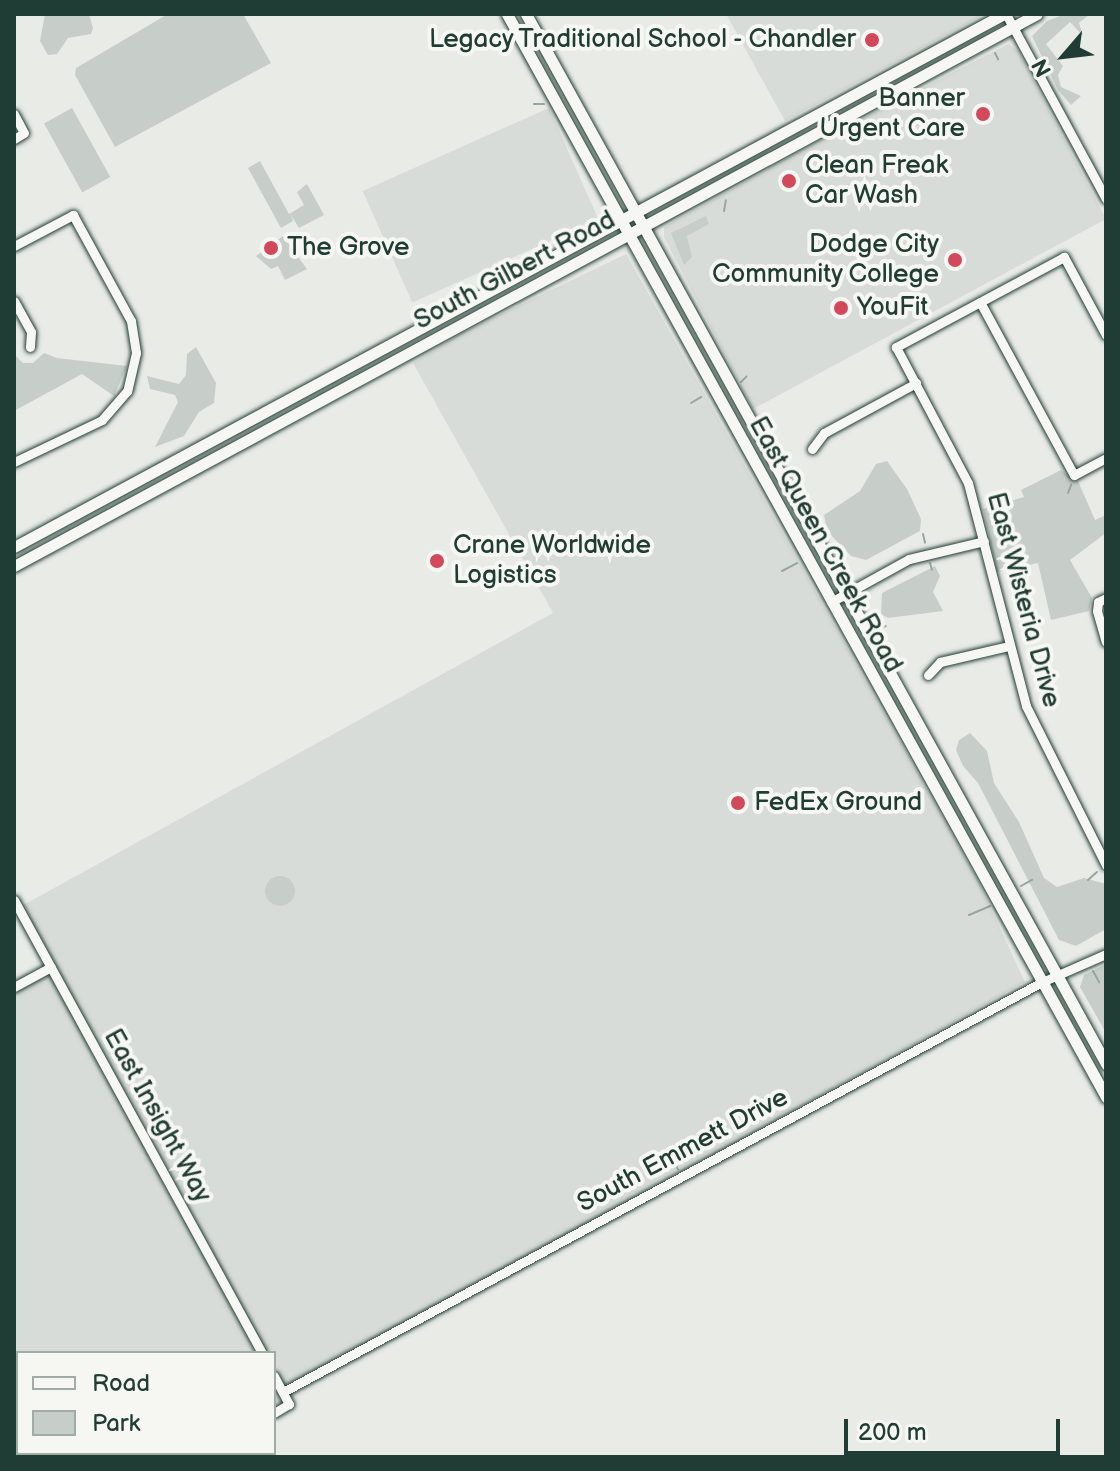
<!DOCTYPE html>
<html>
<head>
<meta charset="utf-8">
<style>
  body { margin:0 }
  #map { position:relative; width:1120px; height:1471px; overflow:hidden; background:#e9ebe7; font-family:"Balsamiq Sans",sans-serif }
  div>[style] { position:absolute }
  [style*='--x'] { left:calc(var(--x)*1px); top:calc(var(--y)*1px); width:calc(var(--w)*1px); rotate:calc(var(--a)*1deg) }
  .built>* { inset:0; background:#d8dcd8; transform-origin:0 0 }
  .green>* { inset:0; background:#c7cec9; transform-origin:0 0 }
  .round { border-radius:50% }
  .stream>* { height:2px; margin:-1px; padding:0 1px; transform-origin:1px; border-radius:1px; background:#99a6a0 }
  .roads { filter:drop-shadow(0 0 2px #1f3d34) drop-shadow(0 0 2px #1f3d34) }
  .minor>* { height:9px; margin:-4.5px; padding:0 4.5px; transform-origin:4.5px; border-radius:4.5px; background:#f6f6f2 }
  .major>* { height:11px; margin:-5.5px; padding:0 5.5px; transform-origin:5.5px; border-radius:5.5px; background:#f6f6f2 }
  .dots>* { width:22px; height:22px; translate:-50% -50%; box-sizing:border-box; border:4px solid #f6f6f2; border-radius:50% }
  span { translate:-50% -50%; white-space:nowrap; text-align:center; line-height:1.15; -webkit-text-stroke:8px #f6f6f2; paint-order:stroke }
  .poi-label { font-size:26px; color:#1f3d34 }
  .right { translate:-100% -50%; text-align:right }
  .left { translate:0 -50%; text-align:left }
  .street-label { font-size:26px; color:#1f3d34 }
  .frame { position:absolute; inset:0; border:16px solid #1f3d34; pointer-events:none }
  .legend { position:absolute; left:16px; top:1351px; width:260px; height:104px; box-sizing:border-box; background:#f6f6f2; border:2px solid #a0aca6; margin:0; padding:10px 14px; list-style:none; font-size:24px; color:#1f3d34 }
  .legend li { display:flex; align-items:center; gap:16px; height:40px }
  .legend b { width:40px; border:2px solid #a0aca6 }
  .north { position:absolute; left:1024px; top:16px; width:80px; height:80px; -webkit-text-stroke:6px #f6f6f2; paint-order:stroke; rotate:242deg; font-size:22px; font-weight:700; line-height:32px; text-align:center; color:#1f3d34 }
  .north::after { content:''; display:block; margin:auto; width:28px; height:36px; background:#1f3d34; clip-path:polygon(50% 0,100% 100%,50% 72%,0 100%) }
  .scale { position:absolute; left:844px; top:1419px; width:216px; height:36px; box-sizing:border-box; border:4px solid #1f3d34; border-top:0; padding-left:10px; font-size:24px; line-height:28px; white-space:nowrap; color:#1f3d34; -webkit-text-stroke:6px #f6f6f2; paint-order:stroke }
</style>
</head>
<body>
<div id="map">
  <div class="built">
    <div style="clip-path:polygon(726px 14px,985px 14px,785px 121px)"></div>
    <div style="clip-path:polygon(1009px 44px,1018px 51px,1106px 219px,753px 409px,664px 237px,664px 227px,828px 136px)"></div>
    <div style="left:549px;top:108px;width:122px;height:204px;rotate:66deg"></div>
    <div style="clip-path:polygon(626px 254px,977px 879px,1025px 982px,284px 1392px,289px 1404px,274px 1413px,274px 1353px,18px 1353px,18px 1453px,209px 1453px,14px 1457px,14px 987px,50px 967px,18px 908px,553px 613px,413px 363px,460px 334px)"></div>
  </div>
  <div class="green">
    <div style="clip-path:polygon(45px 14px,89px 14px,93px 28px,91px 34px,68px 38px,57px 54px,48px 55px,40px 41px)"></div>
    <div style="clip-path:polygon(168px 14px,243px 14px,271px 63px,115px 147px,75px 75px,76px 68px)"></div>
    <div style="clip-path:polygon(1065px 14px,1090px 14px,1079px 23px,1083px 36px,1070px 22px,1046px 44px,1063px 66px,1058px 75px,1061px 87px,1081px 96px,1071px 105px,1058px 90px,1032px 36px,1047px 21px)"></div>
    <div style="left:72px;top:108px;width:79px;height:32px;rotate:61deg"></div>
    <div style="clip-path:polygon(260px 161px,289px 214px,304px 205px,297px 192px,307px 184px,324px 215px,299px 228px,291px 215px,293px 221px,281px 228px,248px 168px)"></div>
    <div style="clip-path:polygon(706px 216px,709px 224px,687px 236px,692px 257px,684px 265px,671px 233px)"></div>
    <div style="clip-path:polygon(283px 236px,307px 269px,285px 280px,278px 266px,271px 269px,256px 256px)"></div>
    <div style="clip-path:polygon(196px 347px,216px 383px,214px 403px,199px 412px,184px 436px,155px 447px,178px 402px,175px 395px,150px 389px,147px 376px,179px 384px,186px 375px,187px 354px)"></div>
    <div style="clip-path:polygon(44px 353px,57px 358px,127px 366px,114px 396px,82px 374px,14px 411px,14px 354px,23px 363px,33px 363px)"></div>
    <div style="clip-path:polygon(887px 461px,907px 489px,921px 519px,920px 531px,866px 560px,851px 556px,827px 531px,824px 515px,860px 491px,876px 464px)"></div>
    <div style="clip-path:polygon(1061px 470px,1078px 481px,1095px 520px,1106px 515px,1106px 533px,1070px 560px,1092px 598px,1089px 611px,1051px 620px,1038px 563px,997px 572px,983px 509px,1024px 497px,1021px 490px)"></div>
    <div style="clip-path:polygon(935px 566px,940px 576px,933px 592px,943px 611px,888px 618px,881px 614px,882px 593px)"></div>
    <div style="clip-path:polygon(970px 733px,987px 751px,994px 783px,1019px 822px,1044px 878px,1057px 887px,1084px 878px,1106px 884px,1106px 929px,1076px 946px,1059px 940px,978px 783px,963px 766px,956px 750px,959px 740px)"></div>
    <div class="round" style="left:265px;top:876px;width:30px;height:30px"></div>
    <div style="clip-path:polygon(1106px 964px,1106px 1033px,1080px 987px,1084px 975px)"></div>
  </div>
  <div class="stream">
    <div style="--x:995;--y:53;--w:7;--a:63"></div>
    <div style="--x:534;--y:104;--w:10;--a:0"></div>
    <div style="--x:724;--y:211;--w:11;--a:-80"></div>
    <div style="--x:741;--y:382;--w:8;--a:-45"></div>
    <div style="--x:691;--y:403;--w:12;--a:-31"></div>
    <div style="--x:1068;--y:493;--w:9;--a:-69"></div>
    <div style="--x:923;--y:534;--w:9;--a:77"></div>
    <div style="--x:930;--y:563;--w:7;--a:74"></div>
    <div style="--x:782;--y:571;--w:17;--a:-28"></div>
    <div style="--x:881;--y:628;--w:5;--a:-22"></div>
    <div style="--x:1088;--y:880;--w:12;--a:-42"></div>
    <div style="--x:1021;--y:886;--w:13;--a:-29"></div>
    <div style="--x:969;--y:915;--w:23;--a:-23"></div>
    <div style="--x:1093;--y:971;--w:13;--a:61"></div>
    <div style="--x:668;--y:1152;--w:20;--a:60"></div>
  </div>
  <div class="roads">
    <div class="minor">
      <div style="--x:1006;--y:14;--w:210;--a:61.6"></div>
      <div style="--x:14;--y:114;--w:21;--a:62"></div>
      <div style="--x:24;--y:133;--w:12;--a:149"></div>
      <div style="--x:14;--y:246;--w:67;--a:-27.7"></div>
      <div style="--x:73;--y:215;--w:121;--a:61.3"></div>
      <div style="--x:131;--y:321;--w:32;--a:81"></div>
      <div style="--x:136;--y:353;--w:39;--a:103"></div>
      <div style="--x:127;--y:391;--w:38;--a:131"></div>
      <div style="--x:102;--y:420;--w:98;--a:154.5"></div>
      <div style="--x:14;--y:301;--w:35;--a:61"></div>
      <div style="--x:31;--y:332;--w:15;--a:94"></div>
      <div style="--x:980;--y:302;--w:197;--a:61.5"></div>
      <div style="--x:1074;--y:475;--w:36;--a:-28"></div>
      <div style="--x:1106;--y:335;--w:89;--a:-118.3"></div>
      <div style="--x:1064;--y:257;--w:191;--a:151.8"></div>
      <div style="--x:896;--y:347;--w:154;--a:62.1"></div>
      <div style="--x:968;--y:483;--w:230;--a:75.4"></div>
      <div style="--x:1026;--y:706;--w:178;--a:63.3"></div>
      <div style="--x:812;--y:449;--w:20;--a:-53"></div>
      <div style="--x:824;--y:433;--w:105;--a:-28.5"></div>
      <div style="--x:1106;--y:598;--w:9;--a:153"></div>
      <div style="--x:1098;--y:602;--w:9;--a:96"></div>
      <div style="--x:1097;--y:611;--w:32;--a:74"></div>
      <div style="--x:831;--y:602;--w:89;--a:-28.9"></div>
      <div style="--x:909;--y:559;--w:77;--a:-13.5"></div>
      <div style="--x:928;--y:675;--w:18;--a:-47"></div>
      <div style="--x:940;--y:662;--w:70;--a:-13.2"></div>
      <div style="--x:14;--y:900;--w:516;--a:61.3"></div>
      <div style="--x:14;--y:987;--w:42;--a:-28.4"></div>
      <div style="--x:274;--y:1376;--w:32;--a:62"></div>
      <div style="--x:289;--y:1404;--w:17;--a:149"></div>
      <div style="--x:283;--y:1392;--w:863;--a:-28.38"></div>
      <div style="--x:1042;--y:982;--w:70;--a:-23.6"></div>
      <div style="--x:206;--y:1457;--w:5;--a:-53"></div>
    </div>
    <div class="major">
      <div style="--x:507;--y:14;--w:1238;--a:61.05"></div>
      <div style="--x:526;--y:14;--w:1200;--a:61.08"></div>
      <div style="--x:14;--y:547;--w:1124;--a:-28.3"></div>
      <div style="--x:14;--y:566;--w:1162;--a:-28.35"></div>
    </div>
  </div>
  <div class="dots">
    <div style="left:872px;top:40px;background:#d1495b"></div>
    <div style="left:983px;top:114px;background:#d1495b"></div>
    <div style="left:789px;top:181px;background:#d1495b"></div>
    <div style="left:271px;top:248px;background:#d1495b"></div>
    <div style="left:955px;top:260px;background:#d1495b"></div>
    <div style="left:841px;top:308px;background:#d1495b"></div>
    <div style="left:437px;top:561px;background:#d1495b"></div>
    <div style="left:738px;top:803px;background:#d1495b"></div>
  </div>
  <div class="poi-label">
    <span class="right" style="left:856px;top:40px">Legacy Traditional School - Chandler</span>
    <span class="right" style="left:965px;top:114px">Banner<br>Urgent Care</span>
    <span class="left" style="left:805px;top:181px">Clean Freak<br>Car Wash</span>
    <span class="right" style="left:939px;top:260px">Dodge City<br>Community College</span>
    <span class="left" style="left:287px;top:248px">The Grove</span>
    <span class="left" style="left:857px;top:308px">YouFit</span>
    <span class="left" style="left:453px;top:561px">Crane Worldwide<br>Logistics</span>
    <span class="left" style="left:754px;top:803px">FedEx Ground</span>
  </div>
  <div class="street-label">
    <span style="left:515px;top:271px;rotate:-28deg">South Gilbert Road</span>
    <span style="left:825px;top:545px;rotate:61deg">East Queen Creek Road</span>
    <span style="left:1023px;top:600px;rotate:75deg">East Wisteria Drive</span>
    <span style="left:157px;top:1116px;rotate:61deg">East Insight Way</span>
    <span style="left:683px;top:1151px;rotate:-28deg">South Emmett Drive</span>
  </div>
  <div class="frame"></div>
  <ul class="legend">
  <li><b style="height:10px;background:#f6f6f2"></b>Road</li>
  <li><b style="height:22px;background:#c7cec9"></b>Park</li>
  </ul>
  <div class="north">N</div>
  <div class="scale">200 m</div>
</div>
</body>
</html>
